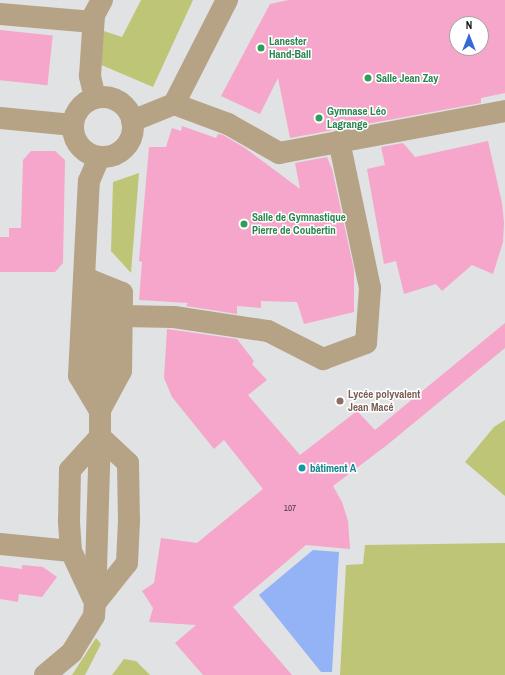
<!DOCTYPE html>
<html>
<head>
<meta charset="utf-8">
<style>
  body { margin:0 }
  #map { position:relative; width:505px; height:675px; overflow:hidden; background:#e1e2e3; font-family:"Archivo Narrow",sans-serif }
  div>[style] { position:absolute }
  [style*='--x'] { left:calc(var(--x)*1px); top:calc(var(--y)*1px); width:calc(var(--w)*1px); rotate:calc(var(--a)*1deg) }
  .green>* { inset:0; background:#bfc577 }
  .water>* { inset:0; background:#93b3f6 }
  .building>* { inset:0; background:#f5a6ca; transform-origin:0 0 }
  .minor>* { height:22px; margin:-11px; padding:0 11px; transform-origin:11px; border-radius:11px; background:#b6a386 }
  .minor>.ring { margin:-11px; padding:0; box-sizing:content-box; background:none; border:22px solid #b6a386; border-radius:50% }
  .dots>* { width:11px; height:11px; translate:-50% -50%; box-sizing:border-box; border:2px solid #fff; border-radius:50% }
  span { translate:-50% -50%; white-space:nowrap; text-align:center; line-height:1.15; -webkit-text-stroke:3px #fff; paint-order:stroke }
  .number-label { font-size:9px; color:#4e3a43 }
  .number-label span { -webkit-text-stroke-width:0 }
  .leisure-label { font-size:11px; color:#27864d; font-weight:700 }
  .left { translate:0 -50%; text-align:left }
  .education-label { font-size:11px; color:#785e54; font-weight:700 }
  .culture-label { font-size:11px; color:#0d838f; font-weight:700 }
  .north { position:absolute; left:449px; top:16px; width:40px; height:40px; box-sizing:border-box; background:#fff; border:1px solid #a2a2a2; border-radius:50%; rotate:0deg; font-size:11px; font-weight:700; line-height:16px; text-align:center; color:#161616 }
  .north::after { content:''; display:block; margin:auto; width:14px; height:18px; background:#3668d8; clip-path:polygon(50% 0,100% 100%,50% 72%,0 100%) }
</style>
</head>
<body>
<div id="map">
  <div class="green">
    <div style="clip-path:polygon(141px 0,193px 0,153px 87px,99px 64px,101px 30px,122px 37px)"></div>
    <div style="clip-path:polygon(139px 173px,131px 273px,111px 251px,113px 182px)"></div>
    <div style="clip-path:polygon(505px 420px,505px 496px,465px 462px,494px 427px)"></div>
    <div style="clip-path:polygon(505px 543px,505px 675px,340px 675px,346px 565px,363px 564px,365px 545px)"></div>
    <div style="clip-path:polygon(96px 638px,101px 644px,85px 675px,72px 675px)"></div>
    <div style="clip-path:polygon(124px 659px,136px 661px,150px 675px,112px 675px)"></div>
  </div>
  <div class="water">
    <div style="clip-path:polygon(313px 550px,339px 552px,332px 672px,321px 672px,259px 595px)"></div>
  </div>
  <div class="building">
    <div style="clip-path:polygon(evenodd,289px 0,505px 0,505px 93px,481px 98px,481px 103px,290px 138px,278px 78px,260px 114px,221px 96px,270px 4px,289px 0,457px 24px,481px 24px,481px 48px,457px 48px,457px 24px)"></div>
    <div style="left:0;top:30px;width:53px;height:50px;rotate:6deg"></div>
    <div style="clip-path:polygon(182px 126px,216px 138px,218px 134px,223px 135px,245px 148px,300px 189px,295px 163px,327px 157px,332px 169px,354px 270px,354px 312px,304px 324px,297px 302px,261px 301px,261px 308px,237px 306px,237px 314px,186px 306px,188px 303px,139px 300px,142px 262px,139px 261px,149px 147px,166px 147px,172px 128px,181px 131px)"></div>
    <div style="clip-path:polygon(488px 141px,502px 203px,504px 223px,503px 242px,493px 274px,472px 265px,442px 291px,436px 284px,404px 294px,396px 261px,384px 264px,367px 169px,385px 165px,381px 147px,403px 143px,415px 157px)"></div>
    <div style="clip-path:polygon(31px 151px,55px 151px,65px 160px,63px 263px,55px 272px,0 272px,0 237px,9px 237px,9px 228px,21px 228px,23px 160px)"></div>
    <div style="clip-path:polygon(505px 323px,505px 348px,387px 445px,333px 486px,342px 502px,348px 521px,350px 549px,306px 545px,233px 607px,292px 675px,203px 675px,175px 643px,196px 625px,149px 622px,153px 608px,142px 591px,154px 583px,161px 538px,197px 543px,263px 489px,224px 440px,214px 449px,172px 397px,164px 378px,167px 329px,237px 339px,254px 361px,252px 364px,267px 380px,248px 395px,300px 455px,357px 411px,375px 430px)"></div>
    <div style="clip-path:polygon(22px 565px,43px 567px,57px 577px,42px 597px,19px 594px,18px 602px,0 599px,0 566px,22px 569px)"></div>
  </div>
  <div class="minor">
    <div style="--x:0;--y:14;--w:93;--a:4.9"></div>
    <div class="ring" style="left:73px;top:97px;width:38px;height:38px"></div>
    <div style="--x:95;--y:98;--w:23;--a:-103"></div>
    <div style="--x:90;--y:76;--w:61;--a:-86.2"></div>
    <div style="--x:94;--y:15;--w:17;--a:-62"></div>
    <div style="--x:174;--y:104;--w:58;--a:20.3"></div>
    <div style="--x:228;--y:124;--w:59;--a:29.6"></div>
    <div style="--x:279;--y:153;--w:230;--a:-10.5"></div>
    <div style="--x:0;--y:118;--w:73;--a:5.5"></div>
    <div style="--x:132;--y:121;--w:45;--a:-22"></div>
    <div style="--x:174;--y:104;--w:117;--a:-63"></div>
    <div style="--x:85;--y:278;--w:40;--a:22"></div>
    <div style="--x:122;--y:293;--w:78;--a:90.7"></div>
    <div style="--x:121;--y:371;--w:42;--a:118.4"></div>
    <div style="--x:122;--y:316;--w:52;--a:1.1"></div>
    <div style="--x:174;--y:317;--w:95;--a:8.5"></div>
    <div style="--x:268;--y:331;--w:62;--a:27"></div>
    <div style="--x:323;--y:359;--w:46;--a:-20.4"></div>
    <div style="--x:366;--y:343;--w:55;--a:-85.8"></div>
    <div style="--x:370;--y:288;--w:150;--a:-101.9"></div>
    <div style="--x:99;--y:409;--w:39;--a:-121"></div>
    <div style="--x:79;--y:376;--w:195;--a:-87.1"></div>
    <div style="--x:89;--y:181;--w:26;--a:-67"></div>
    <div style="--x:0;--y:544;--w:71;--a:5.6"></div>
    <div style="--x:93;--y:598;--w:52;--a:-115.1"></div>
    <div style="--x:71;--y:551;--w:30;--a:-94"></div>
    <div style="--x:69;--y:521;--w:51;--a:-88.9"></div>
    <div style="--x:70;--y:470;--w:45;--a:-47.7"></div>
    <div style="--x:95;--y:603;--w:51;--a:-51.3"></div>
    <div style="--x:127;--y:563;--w:42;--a:-87.3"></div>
    <div style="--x:129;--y:521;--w:58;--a:-91"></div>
    <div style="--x:128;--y:463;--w:38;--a:-137"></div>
    <div style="--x:45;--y:675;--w:35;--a:-40"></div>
    <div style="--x:72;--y:652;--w:42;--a:-58.6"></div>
    <div style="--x:94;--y:616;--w:13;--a:-86"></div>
    <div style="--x:95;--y:603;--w:166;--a:-88.3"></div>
    <div style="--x:100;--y:437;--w:140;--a:-90"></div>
    <div style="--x:100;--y:297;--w:25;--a:-130"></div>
  </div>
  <div class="dots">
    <div style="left:261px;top:48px;background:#2e9e5b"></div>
    <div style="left:368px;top:78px;background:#2e9e5b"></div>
    <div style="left:319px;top:118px;background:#2e9e5b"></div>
    <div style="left:244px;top:224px;background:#2e9e5b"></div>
    <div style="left:340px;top:401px;background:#8d6e63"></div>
    <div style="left:302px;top:468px;background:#0f9aa8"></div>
  </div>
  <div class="number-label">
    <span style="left:290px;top:508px">107</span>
  </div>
  <div class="leisure-label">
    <span class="left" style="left:269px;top:48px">Lanester<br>Hand-Ball</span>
    <span class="left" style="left:376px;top:78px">Salle Jean Zay</span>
    <span class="left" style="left:327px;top:118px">Gymnase Léo<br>Lagrange</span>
    <span class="left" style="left:252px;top:224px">Salle de Gymnastique<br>Pierre de Coubertin</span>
  </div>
  <div class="education-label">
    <span class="left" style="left:348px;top:401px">Lycée polyvalent<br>Jean Macé</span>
  </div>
  <div class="culture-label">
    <span class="left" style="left:310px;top:468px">bâtiment A</span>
  </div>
  <div class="north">N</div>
</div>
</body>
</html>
